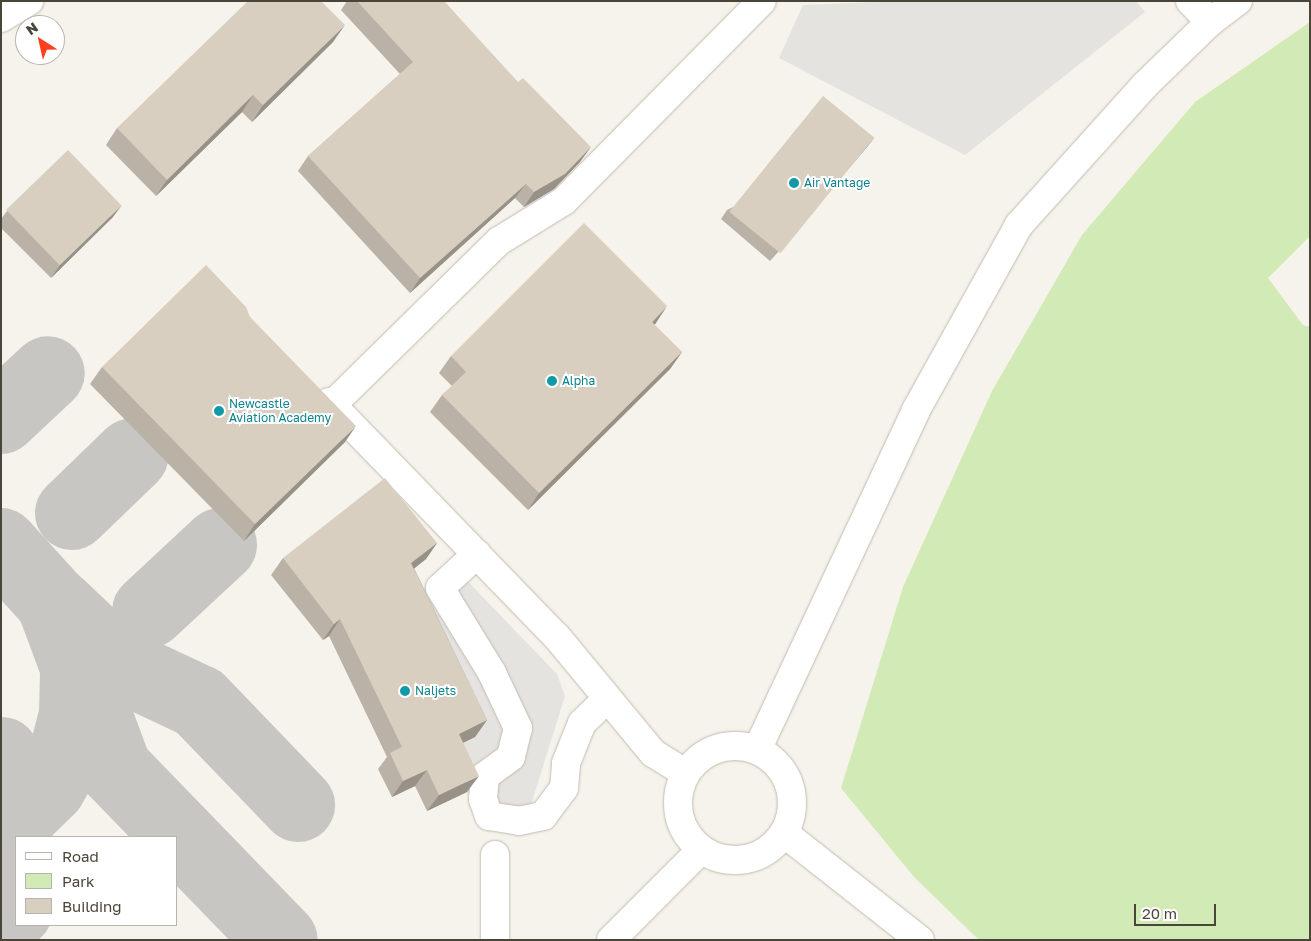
<!DOCTYPE html>
<html>
<head>
<meta charset="utf-8">
<style>
  body { margin:0 }
  #map { position:relative; width:1311px; height:941px; overflow:hidden; background:#f6f3ec; font-family:"Golos Text",sans-serif }
  div>[style] { position:absolute }
  [style*='--x'] { left:calc(var(--x)*1px); top:calc(var(--y)*1px); width:calc(var(--w)*1px); rotate:calc(var(--a)*1deg) }
  .green>* { inset:0; background:#d2eab5 }
  .parking>* { inset:0; background:#e5e3e0 }
  .taxiway>* { height:74px; margin:-37px; padding:0 37px; transform-origin:37px; border-radius:37px; background:#c8c6c3 }
  .roads { filter:drop-shadow(0 0 1px #c2bbae) drop-shadow(0 0 1px #c2bbae) }
  .minor>* { height:28px; margin:-14px; padding:0 14px; transform-origin:14px; border-radius:14px; background:#fff }
  .minor>.ring { margin:-14px; padding:0; box-sizing:content-box; background:none; border:28px solid #fff; border-radius:50% }
  .wall>* { inset:0; background:#bab2a6 }
  .shaded-wall>* { inset:0; background:#979187 }
  .building>* { inset:0; background:#d8cfc1; transform-origin:0 0 }
  .dots>* { width:14px; height:14px; translate:-50% -50%; box-sizing:border-box; border:2px solid #fff; border-radius:50% }
  span { translate:-50% -50%; white-space:nowrap; text-align:center; line-height:1.15; -webkit-text-stroke:4px #fff; paint-order:stroke }
  .culture-label { font-size:12px; color:#0d838f }
  .left { translate:0 -50%; text-align:left }
  .frame { position:absolute; inset:0; border:2px solid #4b4439; pointer-events:none }
  .legend { position:absolute; left:15px; top:836px; width:162px; height:90px; box-sizing:border-box; background:#fff; border:1px solid #b7b4b0; margin:0; padding:6px 9px; list-style:none; font-size:15px; color:#4b4439 }
  .legend li { display:flex; align-items:center; gap:10px; height:25px }
  .legend b { width:25px; border:1px solid #b7b4b0 }
  .north { position:absolute; left:15px; top:15px; width:50px; height:50px; box-sizing:border-box; background:#fff; border:1px solid #b7b4b0; border-radius:50%; rotate:325deg; font-size:14px; font-weight:700; line-height:20px; text-align:center; color:#4b4439 }
  .north::after { content:''; display:block; margin:auto; width:18px; height:22px; background:#fc3f1d; clip-path:polygon(50% 0,100% 100%,50% 72%,0 100%) }
  .scale { position:absolute; left:1134px; top:904px; width:82px; height:22px; box-sizing:border-box; border:2px solid #4b4439; border-top:0; padding-left:6px; font-size:15px; line-height:18px; white-space:nowrap; color:#4b4439; -webkit-text-stroke:4px #fff; paint-order:stroke }
</style>
</head>
<body>
<div id="map">
  <div class="green">
    <div style="clip-path:polygon(1310px 22px,1310px 236px,1268px 278px,1303px 325px,1310px 327px,1310px 940px,979px 940px,914px 877px,841px 788px,903px 587px,992px 391px,1082px 235px,1195px 102px)"></div>
  </div>
  <div class="parking">
    <div style="clip-path:polygon(901px 1px,1136px 1px,1145px 12px,965px 155px,779px 58px,803px 5px)"></div>
    <div style="clip-path:polygon(452px 565px,557px 674px,565px 696px,531px 805px,503px 808px,467px 792px,446px 751px,475px 737px,420px 591px)"></div>
  </div>
  <div class="taxiway">
    <div style="--x:1;--y:417;--w:64;--a:-43.1"></div>
    <div style="--x:72;--y:513;--w:83;--a:-44"></div>
    <div style="--x:1;--y:545;--w:77;--a:47.6"></div>
    <div style="--x:53;--y:602;--w:178;--a:69.6"></div>
    <div style="--x:115;--y:769;--w:238;--a:45.9"></div>
    <div style="--x:58;--y:606;--w:86;--a:43.6"></div>
    <div style="--x:120;--y:665;--w:87;--a:25.1"></div>
    <div style="--x:199;--y:702;--w:143;--a:46.1"></div>
    <div style="--x:149;--y:611;--w:97;--a:-42.9"></div>
    <div style="--x:1;--y:754;--w:1;--a:0"></div>
    <div style="--x:1;--y:834;--w:67;--a:-44.4"></div>
    <div style="--x:49;--y:787;--w:30;--a:-60"></div>
    <div style="--x:64;--y:761;--w:48;--a:-75.4"></div>
    <div style="--x:76;--y:715;--w:45;--a:-88.7"></div>
    <div style="--x:1;--y:894;--w:22;--a:47"></div>
  </div>
  <div class="roads">
    <div class="minor">
      <div style="--x:1190;--y:1;--w:29;--a:46"></div>
      <div style="--x:1;--y:18;--w:33;--a:-31"></div>
      <div style="--x:329;--y:402;--w:327;--a:45.9"></div>
      <div style="--x:557;--y:637;--w:151;--a:50.4"></div>
      <div style="--x:653;--y:753;--w:38;--a:32"></div>
      <div style="--x:332;--y:405;--w:234;--a:-44.5"></div>
      <div style="--x:499;--y:241;--w:76;--a:-31.6"></div>
      <div style="--x:564;--y:201;--w:281;--a:-45.3"></div>
      <div style="--x:477;--y:554;--w:50;--a:137.4"></div>
      <div style="--x:440;--y:588;--w:100;--a:58.5"></div>
      <div style="--x:492;--y:673;--w:61;--a:64.7"></div>
      <div style="--x:518;--y:728;--w:30;--a:104"></div>
      <div style="--x:511;--y:757;--w:32;--a:144"></div>
      <div style="--x:485;--y:776;--w:23;--a:95"></div>
      <div style="--x:483;--y:799;--w:18;--a:71"></div>
      <div style="--x:489;--y:816;--w:30;--a:9"></div>
      <div style="--x:519;--y:821;--w:25;--a:-12"></div>
      <div style="--x:543;--y:816;--w:35;--a:-53"></div>
      <div style="--x:564;--y:788;--w:25;--a:-85"></div>
      <div style="--x:566;--y:763;--w:43;--a:-68.2"></div>
      <div style="--x:582;--y:723;--w:35;--a:-44"></div>
      <div class="ring" style="left:678px;top:746px;width:86px;height:86px"></div>
      <div style="--x:757;--y:750;--w:375;--a:-64.9"></div>
      <div style="--x:916;--y:410;--w:212;--a:-60.9"></div>
      <div style="--x:1019;--y:225;--w:187;--a:-48"></div>
      <div style="--x:1144;--y:86;--w:92;--a:-44.1"></div>
      <div style="--x:1210;--y:22;--w:35;--a:-37"></div>
      <div style="--x:784;--y:833;--w:173;--a:38.2"></div>
      <div style="--x:495;--y:855;--w:85;--a:90"></div>
      <div style="--x:611;--y:940;--w:127;--a:-45"></div>
    </div>
  </div>
  <div class="wall">
    <div style="clip-path:polygon(347px 1px,444px 1px,580px 162px,554px 189px,524px 207px,515px 198px,410px 293px,298px 171px,308px 156px,400px 74px,341px 10px)"></div>
    <div style="clip-path:polygon(333px 42px,252px 122px,242px 112px,156px 196px,106px 145px,117px 128px)"></div>
    <div style="clip-path:polygon(874px 138px,867px 147px,770px 261px,721px 219px,727px 210px)"></div>
    <div style="clip-path:polygon(7px 211px,113px 217px,51px 278px,1px 228px,1px 219px)"></div>
    <div style="clip-path:polygon(250px 317px,345px 442px,244px 541px,90px 384px,102px 367px)"></div>
    <div style="clip-path:polygon(656px 323px,654px 325px,682px 352px,670px 369px,528px 510px,430px 412px,442px 395px,452px 386px,439px 373px,451px 356px)"></div>
    <div style="clip-path:polygon(437px 543px,426px 559px,414px 568px,487px 720px,475px 737px,463px 743px,467px 792px,427px 811px,415px 786px,392px 797px,378px 769px,387px 757px,329px 636px,323px 640px,271px 575px,283px 558px)"></div>
  </div>
  <div class="shaded-wall">
    <div style="clip-path:polygon(345px 25px,333px 42px,252px 122px,263px 105px)"></div>
    <div style="clip-path:polygon(253px 95px,242px 112px,156px 196px,167px 180px)"></div>
    <div style="clip-path:polygon(874px 138px,867px 147px,770px 261px,777px 252px)"></div>
    <div style="clip-path:polygon(591px 147px,580px 162px,554px 189px,524px 207px,534px 192px)"></div>
    <div style="clip-path:polygon(526px 184px,515px 198px,410px 293px,420px 278px)"></div>
    <div style="clip-path:polygon(122px 205px,113px 217px,51px 278px,60px 265px)"></div>
    <div style="clip-path:polygon(667px 306px,656px 323px,640px 339px,652px 322px)"></div>
    <div style="clip-path:polygon(682px 352px,670px 369px,528px 510px,539px 493px)"></div>
    <div style="clip-path:polygon(356px 426px,345px 442px,244px 541px,255px 524px)"></div>
    <div style="clip-path:polygon(437px 543px,426px 559px,400px 580px,411px 563px)"></div>
    <div style="clip-path:polygon(340px 619px,329px 636px,323px 640px,334px 624px)"></div>
    <div style="clip-path:polygon(487px 720px,475px 737px,448px 750px,459px 734px)"></div>
    <div style="clip-path:polygon(427px 770px,415px 786px,392px 797px,403px 781px)"></div>
    <div style="clip-path:polygon(479px 776px,467px 792px,427px 811px,439px 795px)"></div>
  </div>
  <div class="building">
    <div style="clip-path:polygon(248px 1px,321px 1px,345px 25px,263px 105px,253px 95px,167px 180px,117px 128px)"></div>
    <div style="clip-path:polygon(357px 1px,444px 1px,518px 82px,523px 78px,591px 147px,565px 174px,534px 192px,526px 184px,420px 278px,308px 156px,413px 62px)"></div>
    <div style="left:823px;top:96px;width:66px;height:149px;rotate:39deg"></div>
    <div style="left:68px;top:150px;width:77px;height:86px;rotate:46deg"></div>
    <div style="clip-path:polygon(584px 223px,667px 306px,652px 322px,682px 352px,539px 493px,442px 395px,466px 372px,451px 356px)"></div>
    <div style="clip-path:polygon(206px 265px,246px 307px,250px 317px,356px 426px,255px 524px,102px 367px)"></div>
    <div style="clip-path:polygon(385px 478px,437px 543px,411px 563px,487px 720px,459px 734px,479px 776px,439px 795px,427px 770px,403px 781px,390px 753px,402px 747px,340px 619px,334px 624px,283px 558px)"></div>
  </div>
  <div class="dots">
    <div style="left:794px;top:183px;background:#0f9aa8"></div>
    <div style="left:552px;top:381px;background:#0f9aa8"></div>
    <div style="left:219px;top:411px;background:#0f9aa8"></div>
    <div style="left:405px;top:691px;background:#0f9aa8"></div>
  </div>
  <div class="culture-label">
    <span class="left" style="left:804px;top:183px">Air Vantage</span>
    <span class="left" style="left:562px;top:381px">Alpha</span>
    <span class="left" style="left:229px;top:411px">Newcastle<br>Aviation Academy</span>
    <span class="left" style="left:415px;top:691px">Naljets</span>
  </div>
  <div class="frame"></div>
  <ul class="legend">
  <li><b style="height:6px;background:#fff"></b>Road</li>
  <li><b style="height:14px;background:#d2eab5"></b>Park</li>
  <li><b style="height:14px;background:#d8cfc1"></b>Building</li>
  </ul>
  <div class="north">N</div>
  <div class="scale">20 m</div>
</div>
</body>
</html>
